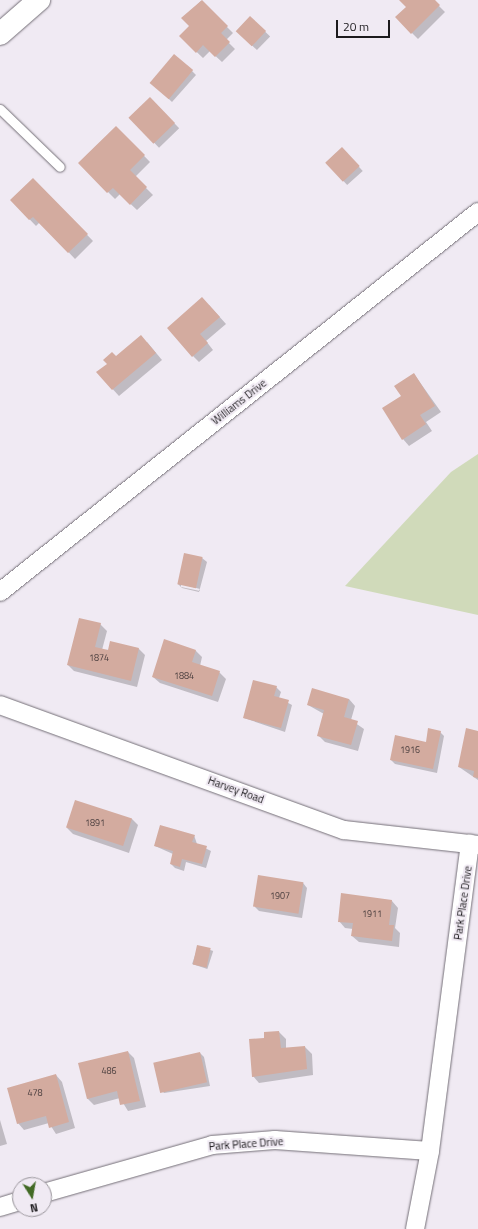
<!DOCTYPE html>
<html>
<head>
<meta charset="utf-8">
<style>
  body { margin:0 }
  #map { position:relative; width:478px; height:1229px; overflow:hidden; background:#f0eaf3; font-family:"Titillium Web",sans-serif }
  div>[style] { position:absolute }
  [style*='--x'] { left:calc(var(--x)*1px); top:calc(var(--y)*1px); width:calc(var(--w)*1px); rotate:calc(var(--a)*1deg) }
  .green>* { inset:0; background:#d0daba }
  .shadow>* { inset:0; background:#0003; transform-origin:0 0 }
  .building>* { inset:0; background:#d3ab9f; transform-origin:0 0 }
  .roads { filter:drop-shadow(0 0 1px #746f77) drop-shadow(0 0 1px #746f77) }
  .lane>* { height:9px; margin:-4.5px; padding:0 4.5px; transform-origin:4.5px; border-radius:4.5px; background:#fff }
  .street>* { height:18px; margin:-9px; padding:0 9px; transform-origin:9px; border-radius:9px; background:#fff }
  .secondary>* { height:22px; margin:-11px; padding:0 11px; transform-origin:11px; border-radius:11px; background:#fff }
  span { translate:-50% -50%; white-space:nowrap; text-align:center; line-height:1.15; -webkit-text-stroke:4px #f0eaf3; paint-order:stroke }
  .number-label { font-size:9px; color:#4a3e3e }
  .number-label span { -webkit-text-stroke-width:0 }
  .street-label { font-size:11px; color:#1c1a1d }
  .north { position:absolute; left:12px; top:1177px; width:40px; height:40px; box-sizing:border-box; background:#f0eaf3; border:1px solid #9b979d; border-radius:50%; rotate:169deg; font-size:11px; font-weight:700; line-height:16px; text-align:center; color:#1c1a1d }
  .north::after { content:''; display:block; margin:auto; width:14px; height:18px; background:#426a25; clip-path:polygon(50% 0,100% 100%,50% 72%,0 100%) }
  .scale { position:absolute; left:336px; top:20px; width:54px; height:18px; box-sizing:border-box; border:2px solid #1c1a1d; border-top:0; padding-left:5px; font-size:12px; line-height:14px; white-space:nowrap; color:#1c1a1d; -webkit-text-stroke:3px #f0eaf3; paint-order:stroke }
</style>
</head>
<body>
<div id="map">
  <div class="green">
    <div style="clip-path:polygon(478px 454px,478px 615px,345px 586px,451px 472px)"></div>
  </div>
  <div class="shadow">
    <div style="clip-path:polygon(400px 0,433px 0,445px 12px,418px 39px,396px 17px,407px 7px)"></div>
    <div style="clip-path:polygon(201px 1px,233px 33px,226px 40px,235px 49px,222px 62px,210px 51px,203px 58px,180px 36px,190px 26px,183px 18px)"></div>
    <div style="left:250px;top:17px;width:28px;height:19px;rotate:44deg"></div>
    <div style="clip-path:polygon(192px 71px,196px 75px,172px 102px,155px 86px)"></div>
    <div style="left:150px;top:98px;width:42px;height:28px;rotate:46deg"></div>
    <div style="clip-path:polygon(116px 127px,150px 162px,135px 177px,153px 195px,137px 210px,120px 194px,115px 199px,79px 163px)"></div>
    <div style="left:342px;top:148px;width:31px;height:21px;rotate:48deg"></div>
    <div style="clip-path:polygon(33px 179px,93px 241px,75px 259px,40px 222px,36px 226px,11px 200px)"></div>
    <div style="clip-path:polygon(209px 305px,226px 324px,206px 341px,213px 350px,199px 362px,193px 356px)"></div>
    <div style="clip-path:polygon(147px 342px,162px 360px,119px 396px,98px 373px,116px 357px)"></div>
    <div style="clip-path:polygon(414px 374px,441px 412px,426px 422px,432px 431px,409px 446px,403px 439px,402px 396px)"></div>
    <div style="clip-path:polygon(evenodd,202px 558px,207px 562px,199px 592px,182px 588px,178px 584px,202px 558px,181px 584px,200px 589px,200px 591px,181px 587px,181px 584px)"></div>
    <div style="clip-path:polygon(100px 624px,107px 631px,102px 650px,139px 649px,145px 655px,137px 687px,74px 671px,68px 665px)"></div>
    <div style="clip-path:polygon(165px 641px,196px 651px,202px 657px,200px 666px,219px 672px,226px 679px,218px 702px,160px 683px,153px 677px)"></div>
    <div style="clip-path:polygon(276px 687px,281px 692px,279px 698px,292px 705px,285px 732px,244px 718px)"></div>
    <div style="clip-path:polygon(349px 699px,355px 706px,351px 720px,364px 729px,358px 751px,325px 742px,318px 735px,324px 714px,308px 705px)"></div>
    <div style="clip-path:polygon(440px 732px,444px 736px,437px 773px,395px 764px,391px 760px,426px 743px)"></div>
    <div style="clip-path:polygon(478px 732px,478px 780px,459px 767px)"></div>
    <div style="clip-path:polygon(132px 819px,138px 825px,129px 853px,73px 834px,67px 828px)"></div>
    <div style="clip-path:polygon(194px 835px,197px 844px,211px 851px,206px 868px,186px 862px,184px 871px,175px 868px,171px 864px,173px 854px,155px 846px)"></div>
    <div style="clip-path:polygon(303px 883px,307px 888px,302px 918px,259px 911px,255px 907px)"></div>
    <div style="clip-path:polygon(392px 901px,398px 908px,395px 928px,400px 933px,399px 947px,359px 942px,352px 936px,353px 929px,345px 928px,339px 921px)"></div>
    <div style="left:198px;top:946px;width:16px;height:19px;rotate:18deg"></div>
    <div style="clip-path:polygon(279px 1032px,286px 1039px,286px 1049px,305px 1047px,312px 1054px,313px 1075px,259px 1083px,253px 1076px,265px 1039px)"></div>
    <div style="clip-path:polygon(128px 1052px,134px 1058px,146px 1107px,128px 1111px,120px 1098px,94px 1105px,87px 1098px)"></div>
    <div style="clip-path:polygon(200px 1053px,204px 1057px,210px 1086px,164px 1093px,160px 1088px)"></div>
    <div style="clip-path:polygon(56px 1075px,62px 1082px,75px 1128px,56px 1134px,49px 1123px,24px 1130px,18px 1123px)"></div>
    <div style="clip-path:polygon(0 1120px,7px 1144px,0 1146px)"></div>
  </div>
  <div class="building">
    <div style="clip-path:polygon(202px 0,228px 26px,221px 33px,230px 42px,215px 57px,203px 45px,196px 53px,179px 36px,189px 26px,181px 18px)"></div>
    <div style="clip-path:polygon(399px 0,435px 0,440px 5px,411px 34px,395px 17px,406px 7px)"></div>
    <div style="left:250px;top:16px;width:22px;height:21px;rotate:43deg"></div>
    <div style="left:174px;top:54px;width:25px;height:38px;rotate:40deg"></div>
    <div style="left:150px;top:97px;width:36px;height:30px;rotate:46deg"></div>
    <div style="clip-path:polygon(116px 126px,145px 155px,130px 170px,147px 187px,130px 205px,113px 188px,107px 193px,78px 163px)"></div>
    <div style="left:342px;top:147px;width:26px;height:23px;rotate:47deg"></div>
    <div style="clip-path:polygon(33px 178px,88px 234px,68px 253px,33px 217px,29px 220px,10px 200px)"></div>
    <div style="clip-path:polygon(202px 297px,220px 317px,200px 334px,208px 343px,192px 357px,167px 328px)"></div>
    <div style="clip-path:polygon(141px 335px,156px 353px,112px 390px,96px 372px,107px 364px,103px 360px,112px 352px,116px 356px)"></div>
    <div style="clip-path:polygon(414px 373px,435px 406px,420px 415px,426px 424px,402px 440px,382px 408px,401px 396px,394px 386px)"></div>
    <div style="left:184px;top:553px;width:19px;height:32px;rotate:12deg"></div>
    <div style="clip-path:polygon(79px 618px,101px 623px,95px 647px,108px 650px,110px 641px,139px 648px,131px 681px,67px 665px)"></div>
    <div style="clip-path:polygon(164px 639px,196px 650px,192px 662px,220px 671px,212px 696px,152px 677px)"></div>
    <div style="clip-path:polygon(253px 680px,277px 686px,274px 696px,289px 700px,281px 728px,243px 718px)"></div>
    <div style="clip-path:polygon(312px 688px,349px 699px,344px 717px,358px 721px,351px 745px,317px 736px,324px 710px,307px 705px)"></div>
    <div style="clip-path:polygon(428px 728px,441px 731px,433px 769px,390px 760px,395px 735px,426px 742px)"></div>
    <div style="clip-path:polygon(466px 728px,478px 731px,478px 778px,473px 777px,474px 771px,458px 767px)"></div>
    <div style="left:75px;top:800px;width:60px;height:29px;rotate:18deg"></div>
    <div style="clip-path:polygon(160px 825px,195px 835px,192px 842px,207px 846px,202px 864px,182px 859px,180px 867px,170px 864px,173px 851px,154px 846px)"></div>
    <div style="left:258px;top:875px;width:46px;height:32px;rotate:9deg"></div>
    <div style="clip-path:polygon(341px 893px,392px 900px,389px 925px,394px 925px,392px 941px,351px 936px,353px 923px,338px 922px)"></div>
    <div style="left:197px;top:945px;width:14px;height:20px;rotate:12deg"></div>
    <div style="clip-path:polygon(279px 1031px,281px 1048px,305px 1046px,307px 1069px,252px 1077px,249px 1039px,264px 1038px,264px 1032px)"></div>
    <div style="clip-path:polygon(128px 1051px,140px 1101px,120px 1105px,117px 1091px,87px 1099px,78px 1063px)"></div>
    <div style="left:200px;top:1052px;width:31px;height:48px;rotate:77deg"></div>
    <div style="clip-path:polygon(56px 1074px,69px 1122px,49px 1128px,46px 1116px,17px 1124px,7px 1088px)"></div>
  </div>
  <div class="roads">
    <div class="lane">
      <div style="--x:0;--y:109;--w:83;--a:44"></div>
    </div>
    <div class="street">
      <div style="--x:0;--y:592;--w:611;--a:-38.48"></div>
      <div style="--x:0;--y:705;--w:366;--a:20"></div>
      <div style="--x:344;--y:830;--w:135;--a:6.4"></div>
      <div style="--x:44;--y:1193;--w:175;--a:-15.9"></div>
      <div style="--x:212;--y:1145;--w:63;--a:-4.5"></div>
      <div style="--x:275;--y:1140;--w:155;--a:4.1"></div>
      <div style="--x:0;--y:1207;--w:21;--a:-17"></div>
      <div style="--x:415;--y:1229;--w:79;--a:-79.1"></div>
      <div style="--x:430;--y:1151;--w:310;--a:-82.6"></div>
    </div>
    <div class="secondary">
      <div style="--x:0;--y:34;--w:52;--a:-41.1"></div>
    </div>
  </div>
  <div class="number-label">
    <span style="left:99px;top:658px">1874</span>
    <span style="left:184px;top:676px">1884</span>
    <span style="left:410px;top:750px">1916</span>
    <span style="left:95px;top:823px">1891</span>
    <span style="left:280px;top:896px">1907</span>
    <span style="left:372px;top:914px">1911</span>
    <span style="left:109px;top:1071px">486</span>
    <span style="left:35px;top:1093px">478</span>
  </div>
  <div class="street-label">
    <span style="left:239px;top:402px;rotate:-38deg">Williams Drive</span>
    <span style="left:236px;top:790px;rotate:20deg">Harvey Road</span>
    <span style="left:463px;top:903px;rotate:-82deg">Park Place Drive</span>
    <span style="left:246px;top:1144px;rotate:-4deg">Park Place Drive</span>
  </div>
  <div class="north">N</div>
  <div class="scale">20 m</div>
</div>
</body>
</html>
